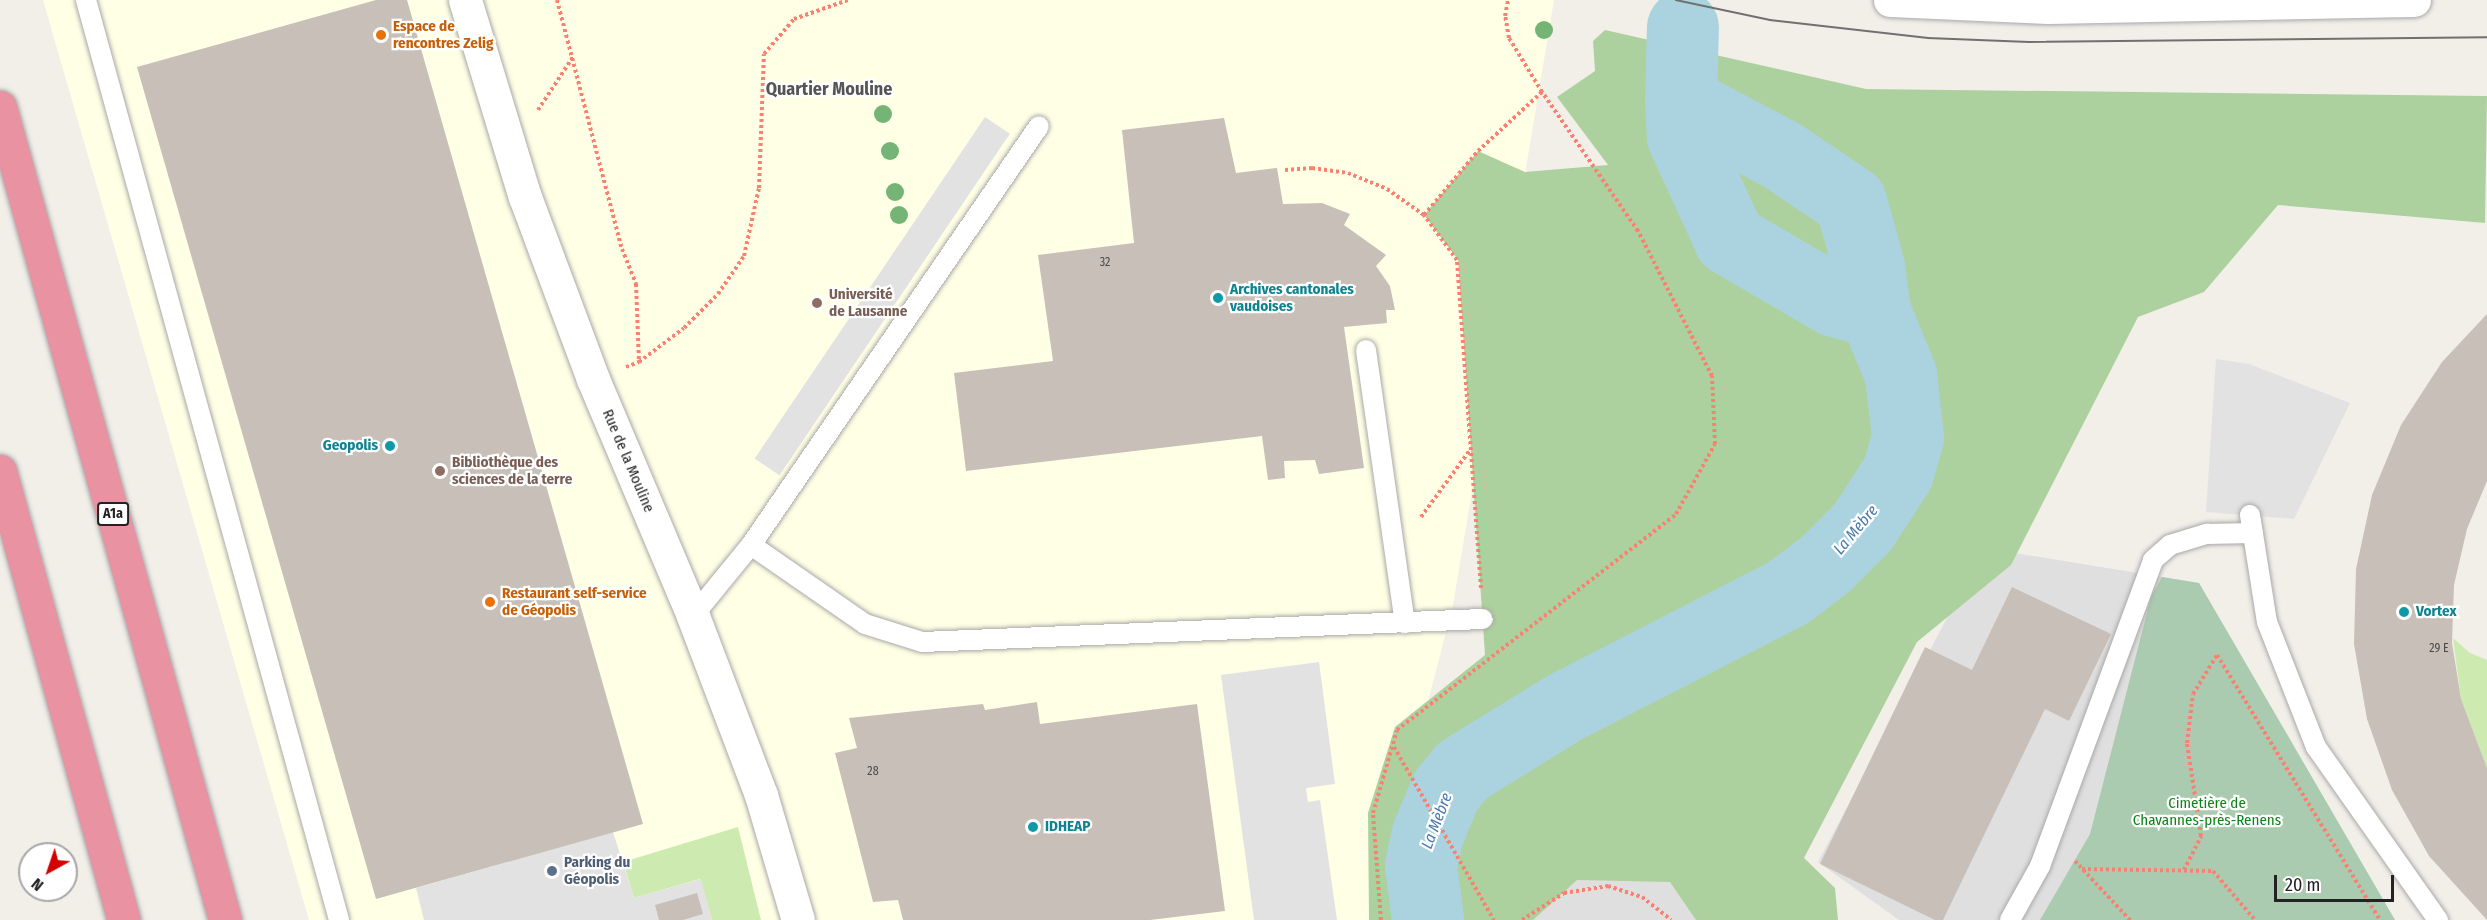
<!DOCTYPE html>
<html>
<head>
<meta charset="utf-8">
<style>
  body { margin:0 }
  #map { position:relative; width:2487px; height:920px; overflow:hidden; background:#f2efe9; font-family:"Fira Sans Condensed",sans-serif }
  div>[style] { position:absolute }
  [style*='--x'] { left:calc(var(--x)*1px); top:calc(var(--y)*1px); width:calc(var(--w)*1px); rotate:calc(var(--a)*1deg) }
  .residential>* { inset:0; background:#e0dfdf }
  .education>* { inset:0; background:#ffffe5 }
  .grass>* { inset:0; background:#cdebb0 }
  .forest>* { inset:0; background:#add19e }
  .cemetery>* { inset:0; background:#aacbaf }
  .parking>* { inset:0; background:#e2e2e2; transform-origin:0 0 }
  .river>* { height:72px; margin:-36px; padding:0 36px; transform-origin:36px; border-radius:36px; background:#aad3df }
  .building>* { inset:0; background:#c7bfb8 }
  .path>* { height:4px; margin-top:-2px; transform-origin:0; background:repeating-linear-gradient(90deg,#fa8072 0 3px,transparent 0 6px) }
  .roads { filter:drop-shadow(0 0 2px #a9a9a9) drop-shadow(0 0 2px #a9a9a9) }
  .service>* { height:20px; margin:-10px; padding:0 10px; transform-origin:10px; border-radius:10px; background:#fff }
  .tertiary>* { height:33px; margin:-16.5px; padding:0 16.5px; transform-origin:16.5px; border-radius:16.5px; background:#fff }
  .motorway>* { height:33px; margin:-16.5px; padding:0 16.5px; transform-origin:16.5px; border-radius:16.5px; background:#e892a2 }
  .tram>* { height:1.5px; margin:-0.75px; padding:0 0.75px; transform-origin:0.75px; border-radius:0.75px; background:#707070 }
  .trees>* { width:18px; height:18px; margin:-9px; border-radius:50%; background:#74b475 }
  .dots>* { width:16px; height:16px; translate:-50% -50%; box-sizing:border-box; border:3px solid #fff; border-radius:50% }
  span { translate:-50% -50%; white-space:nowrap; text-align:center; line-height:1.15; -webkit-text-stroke:4.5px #fff; paint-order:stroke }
  .number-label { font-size:12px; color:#4b4948 }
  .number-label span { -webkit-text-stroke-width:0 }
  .shield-label span { padding:2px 4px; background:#fff; border:2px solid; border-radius:4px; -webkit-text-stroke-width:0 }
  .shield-label { font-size:14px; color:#222; font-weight:700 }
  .food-label { font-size:15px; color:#c56008; font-weight:700 }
  .left { translate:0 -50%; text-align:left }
  .culture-label { font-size:15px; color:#0d838f; font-weight:700 }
  .right { translate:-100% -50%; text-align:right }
  .education-label { font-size:15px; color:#785e54; font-weight:700 }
  .street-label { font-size:15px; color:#222 }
  .park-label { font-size:15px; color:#0c8416 }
  .service-label { font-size:15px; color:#4e5e75; font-weight:700 }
  .water-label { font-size:16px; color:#4a7aab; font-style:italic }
  .quarter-label { font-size:18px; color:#555; font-weight:700 }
  .north { position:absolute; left:18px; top:842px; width:60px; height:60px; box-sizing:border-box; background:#fff; border:2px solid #a7a7a7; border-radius:50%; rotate:220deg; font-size:16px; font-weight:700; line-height:24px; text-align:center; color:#222 }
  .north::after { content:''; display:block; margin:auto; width:21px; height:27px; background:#d40000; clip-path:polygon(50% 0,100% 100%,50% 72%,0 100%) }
  .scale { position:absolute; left:2274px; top:875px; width:120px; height:27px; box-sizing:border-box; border:3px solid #222; border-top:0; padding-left:8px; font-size:18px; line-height:21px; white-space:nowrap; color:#222; -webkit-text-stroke:4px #fff; paint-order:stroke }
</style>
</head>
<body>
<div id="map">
  <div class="residential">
    <div style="clip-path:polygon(1984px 548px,2199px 583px,2395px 920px,1899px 920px,1818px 862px)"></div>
    <div style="clip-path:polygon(1676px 857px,1696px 920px,1364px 920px)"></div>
  </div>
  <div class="education">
    <div style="clip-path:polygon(43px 0,1554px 0,1453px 605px,1371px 920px,309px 920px)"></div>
  </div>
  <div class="grass">
    <div style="clip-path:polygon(2453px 638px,2470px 653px,2487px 660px,2487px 768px,2461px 699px)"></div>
    <div style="clip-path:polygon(738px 827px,761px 920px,712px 920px,700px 879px,634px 898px,623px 862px)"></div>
  </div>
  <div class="forest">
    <div style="clip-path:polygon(1605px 30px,1866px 89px,2487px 96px,2485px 223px,2278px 205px,2204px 292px,2138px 317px,2011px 565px,1917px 642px,1804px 858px,1835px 888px,1838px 920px,1696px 920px,1670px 882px,1577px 880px,1533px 920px,1369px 920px,1368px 813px,1395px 727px,1485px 655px,1458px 260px,1424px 215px,1478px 151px,1525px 172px,1608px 165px,1557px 97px,1595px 71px,1593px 41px)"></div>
  </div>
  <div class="cemetery">
    <div style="clip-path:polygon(2162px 577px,2199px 583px,2395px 920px,2040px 920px,2090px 834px,2151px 597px)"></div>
  </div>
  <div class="parking">
    <div style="left:985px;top:117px;width:30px;height:412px;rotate:34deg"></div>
    <div style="clip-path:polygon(2216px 359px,2249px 364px,2350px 403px,2294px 519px,2206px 512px)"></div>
    <div style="clip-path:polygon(1319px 662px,1335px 784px,1306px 788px,1308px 802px,1320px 800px,1337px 920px,1254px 920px,1221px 675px)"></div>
    <div style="clip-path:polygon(613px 832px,634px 898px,701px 879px,712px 920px,424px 920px,416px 888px)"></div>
  </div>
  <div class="river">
    <div style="--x:1681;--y:102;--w:35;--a:87"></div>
    <div style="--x:1683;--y:137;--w:113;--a:65.5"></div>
    <div style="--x:1730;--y:240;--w:121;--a:30.2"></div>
    <div style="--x:1835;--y:301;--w:41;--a:15.4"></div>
    <div style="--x:1428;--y:920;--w:54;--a:-97.4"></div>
    <div style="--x:1421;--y:866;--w:33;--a:-78"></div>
    <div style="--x:1428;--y:834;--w:47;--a:-67.3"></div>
    <div style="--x:1446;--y:791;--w:26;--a:-51"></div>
    <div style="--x:1462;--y:771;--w:120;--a:-31.7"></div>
    <div style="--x:1564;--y:708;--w:252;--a:-27.2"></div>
    <div style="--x:1788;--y:593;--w:48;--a:-37.3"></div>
    <div style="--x:1826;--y:564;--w:52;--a:-45"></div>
    <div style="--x:1863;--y:527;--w:64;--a:-57.1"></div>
    <div style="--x:1898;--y:473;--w:37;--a:-74"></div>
    <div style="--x:1908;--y:437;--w:62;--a:-96.4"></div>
    <div style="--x:1901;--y:375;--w:68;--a:-112.4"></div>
    <div style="--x:1875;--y:312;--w:45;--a:-97.6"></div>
    <div style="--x:1869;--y:267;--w:67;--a:-105.5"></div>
    <div style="--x:1851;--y:202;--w:82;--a:-145.9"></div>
    <div style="--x:1783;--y:156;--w:115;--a:-152.1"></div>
    <div style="--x:1681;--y:102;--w:75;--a:-88.5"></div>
  </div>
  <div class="building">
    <div style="clip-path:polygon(376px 0,407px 0,643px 824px,376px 899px,137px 67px)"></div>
    <div style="clip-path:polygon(1224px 118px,1236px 173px,1277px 168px,1283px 204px,1322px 203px,1350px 214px,1344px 225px,1386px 255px,1376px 266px,1390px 286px,1395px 310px,1386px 310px,1387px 323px,1344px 327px,1364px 468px,1319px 474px,1315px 460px,1284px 461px,1285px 478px,1268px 480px,1262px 436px,966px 471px,954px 373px,1053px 361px,1038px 255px,1134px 243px,1122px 130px)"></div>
    <div style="clip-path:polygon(2487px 314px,2487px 481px,2467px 529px,2454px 585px,2452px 643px,2461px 699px,2487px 768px,2487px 920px,2429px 856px,2392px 790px,2367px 719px,2354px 644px,2356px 569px,2372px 495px,2401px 425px,2442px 362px)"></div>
    <div style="clip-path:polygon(2012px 587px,2111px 634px,2069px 721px,2045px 709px,1943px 920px,1935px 920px,1820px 864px,1925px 647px,1972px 670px)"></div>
    <div style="clip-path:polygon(1037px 702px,1040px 724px,1197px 704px,1225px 911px,1150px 920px,903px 920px,898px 900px,873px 902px,835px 753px,857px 748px,849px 718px,983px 704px,985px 710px)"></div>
    <div style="clip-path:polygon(697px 893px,703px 914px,683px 920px,659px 920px,655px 905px)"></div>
  </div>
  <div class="path">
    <div style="--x:557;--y:0;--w:257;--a:75.4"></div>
    <div style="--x:622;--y:249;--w:38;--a:68"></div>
    <div style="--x:636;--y:284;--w:78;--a:87.8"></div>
    <div style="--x:538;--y:110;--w:64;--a:-56.6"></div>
    <div style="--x:1285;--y:170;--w:27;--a:-4"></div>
    <div style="--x:1312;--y:168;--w:36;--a:8"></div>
    <div style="--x:1348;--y:173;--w:42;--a:22.3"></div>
    <div style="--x:1387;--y:189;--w:45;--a:35.1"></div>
    <div style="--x:626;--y:367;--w:14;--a:-21"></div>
    <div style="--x:639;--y:362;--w:56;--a:-37.1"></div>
    <div style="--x:684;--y:328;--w:48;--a:-45"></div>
    <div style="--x:718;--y:294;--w:46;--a:-55.6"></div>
    <div style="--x:744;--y:256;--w:70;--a:-77.6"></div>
    <div style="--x:759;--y:188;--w:134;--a:-87.9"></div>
    <div style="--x:764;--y:54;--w:46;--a:-49.4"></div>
    <div style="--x:794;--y:19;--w:57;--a:-19.4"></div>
    <div style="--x:1421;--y:517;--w:83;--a:-53.8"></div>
    <div style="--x:1481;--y:588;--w:329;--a:-94.2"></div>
    <div style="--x:1457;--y:260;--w:56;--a:-126.3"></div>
    <div style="--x:1424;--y:215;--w:84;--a:-49.8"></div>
    <div style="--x:1478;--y:151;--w:87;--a:-42.7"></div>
    <div style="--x:1542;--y:92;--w:63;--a:-121.4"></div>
    <div style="--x:1509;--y:38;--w:22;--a:-100"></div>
    <div style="--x:1505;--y:16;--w:16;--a:-79"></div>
    <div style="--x:1394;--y:747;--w:200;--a:60"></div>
    <div style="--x:2075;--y:861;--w:81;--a:47"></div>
    <div style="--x:2082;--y:869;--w:131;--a:0.9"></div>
    <div style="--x:2213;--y:871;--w:65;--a:49.4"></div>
    <div style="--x:2184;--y:870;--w:38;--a:-63"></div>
    <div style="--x:2201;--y:836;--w:94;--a:-98.6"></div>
    <div style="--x:2187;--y:743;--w:49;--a:-83"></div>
    <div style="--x:2193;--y:694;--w:46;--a:-58.4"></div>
    <div style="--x:2217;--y:655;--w:311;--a:58.4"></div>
    <div style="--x:1381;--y:920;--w:107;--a:-94.3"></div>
    <div style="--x:1373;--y:813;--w:86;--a:-73.9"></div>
    <div style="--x:1397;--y:730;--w:353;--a:-37.7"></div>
    <div style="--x:1676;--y:514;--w:80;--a:-60.9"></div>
    <div style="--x:1715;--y:444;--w:68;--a:-92.5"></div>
    <div style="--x:1712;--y:376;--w:163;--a:-117"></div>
    <div style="--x:1638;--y:231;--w:169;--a:-124.6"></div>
    <div style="--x:1522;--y:920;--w:50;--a:-32.7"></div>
    <div style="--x:1564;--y:893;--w:45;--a:-9"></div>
    <div style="--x:1608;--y:886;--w:36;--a:18"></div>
    <div style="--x:1642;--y:897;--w:37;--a:38"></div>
  </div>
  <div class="roads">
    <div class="service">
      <div style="--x:86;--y:0;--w:954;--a:74.62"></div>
      <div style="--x:1366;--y:350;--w:276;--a:81.9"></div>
      <div style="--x:2250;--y:515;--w:108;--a:81"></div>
      <div style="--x:2267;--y:622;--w:134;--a:68.6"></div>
      <div style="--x:2316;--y:747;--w:212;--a:54.8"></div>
      <div style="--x:751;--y:545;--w:139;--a:34.7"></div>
      <div style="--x:865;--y:624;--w:60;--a:17.5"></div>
      <div style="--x:922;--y:642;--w:561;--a:-2.35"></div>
      <div style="--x:693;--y:616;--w:92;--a:-50.8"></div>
      <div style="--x:751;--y:545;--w:508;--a:-55.5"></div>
      <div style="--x:2010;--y:920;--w:62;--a:-60.9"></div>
      <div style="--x:2040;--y:866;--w:326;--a:-69.7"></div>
      <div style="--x:2153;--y:560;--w:23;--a:-41"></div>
      <div style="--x:2170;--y:545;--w:39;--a:-17"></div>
      <div style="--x:2207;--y:534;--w:46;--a:-1.2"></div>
    </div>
    <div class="tertiary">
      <div style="--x:465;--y:0;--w:206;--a:73.1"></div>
      <div style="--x:525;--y:197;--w:194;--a:69.5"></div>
      <div style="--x:593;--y:379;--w:257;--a:67.1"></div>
      <div style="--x:693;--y:616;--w:191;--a:69.2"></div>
      <div style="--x:761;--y:795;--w:130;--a:73.5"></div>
      <div style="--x:1890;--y:0;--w:158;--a:2.5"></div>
      <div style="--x:2048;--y:7;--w:366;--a:-1.1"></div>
    </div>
    <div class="motorway">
      <div style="--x:0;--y:107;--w:844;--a:74.53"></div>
      <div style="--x:0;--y:471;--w:466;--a:74.6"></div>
    </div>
  </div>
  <div class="tram">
    <div style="--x:1676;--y:0;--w:96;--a:12"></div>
    <div style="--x:1770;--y:20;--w:159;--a:6.5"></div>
    <div style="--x:1928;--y:38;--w:101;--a:2.3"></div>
    <div style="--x:2029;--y:42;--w:458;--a:-0.6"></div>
  </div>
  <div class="trees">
    <div style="left:1544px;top:30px"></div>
    <div style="left:883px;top:114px"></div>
    <div style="left:890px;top:151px"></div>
    <div style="left:895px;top:192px"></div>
    <div style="left:899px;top:215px"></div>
  </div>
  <div class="dots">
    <div style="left:381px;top:35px;background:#e8710a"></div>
    <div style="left:1218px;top:298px;background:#0f9aa8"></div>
    <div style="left:817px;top:303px;background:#8d6e63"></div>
    <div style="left:390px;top:446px;background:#0f9aa8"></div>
    <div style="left:440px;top:471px;background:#8d6e63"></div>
    <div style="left:490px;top:602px;background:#e8710a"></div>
    <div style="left:2404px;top:612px;background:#0f9aa8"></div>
    <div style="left:1033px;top:827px;background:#0f9aa8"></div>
    <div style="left:552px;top:871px;background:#5c6f8a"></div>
  </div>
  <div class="number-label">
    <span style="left:1105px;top:263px">32</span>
    <span style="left:2439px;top:649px">29 E</span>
    <span style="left:873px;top:772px">28</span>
  </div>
  <div class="shield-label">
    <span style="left:113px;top:514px">A1a</span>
  </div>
  <div class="food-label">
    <span class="left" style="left:393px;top:35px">Espace de<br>rencontres Zelig</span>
    <span class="left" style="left:502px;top:602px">Restaurant self-service<br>de Géopolis</span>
  </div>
  <div class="culture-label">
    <span class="left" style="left:1230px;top:298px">Archives cantonales<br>vaudoises</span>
    <span class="right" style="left:378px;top:446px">Geopolis</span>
    <span class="left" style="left:2416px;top:612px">Vortex</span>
    <span class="left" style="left:1045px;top:827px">IDHEAP</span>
  </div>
  <div class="education-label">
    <span class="left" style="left:829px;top:303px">Université<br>de Lausanne</span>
    <span class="left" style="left:452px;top:471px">Bibliothèque des<br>sciences de la terre</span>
  </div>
  <div class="street-label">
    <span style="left:628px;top:461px;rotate:67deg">Rue de la Mouline</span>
  </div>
  <div class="park-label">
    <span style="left:2207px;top:812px">Cimetière de<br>Chavannes-près-Renens</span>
  </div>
  <div class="service-label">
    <span class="left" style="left:564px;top:871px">Parking du<br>Géopolis</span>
  </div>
  <div class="water-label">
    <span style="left:1856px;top:530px;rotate:-50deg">La Mèbre</span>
    <span style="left:1437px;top:821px;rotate:-69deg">La Mèbre</span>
  </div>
  <div class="quarter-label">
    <span style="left:829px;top:89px">Quartier Mouline</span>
  </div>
  <div class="north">N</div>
  <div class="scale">20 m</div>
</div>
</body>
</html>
